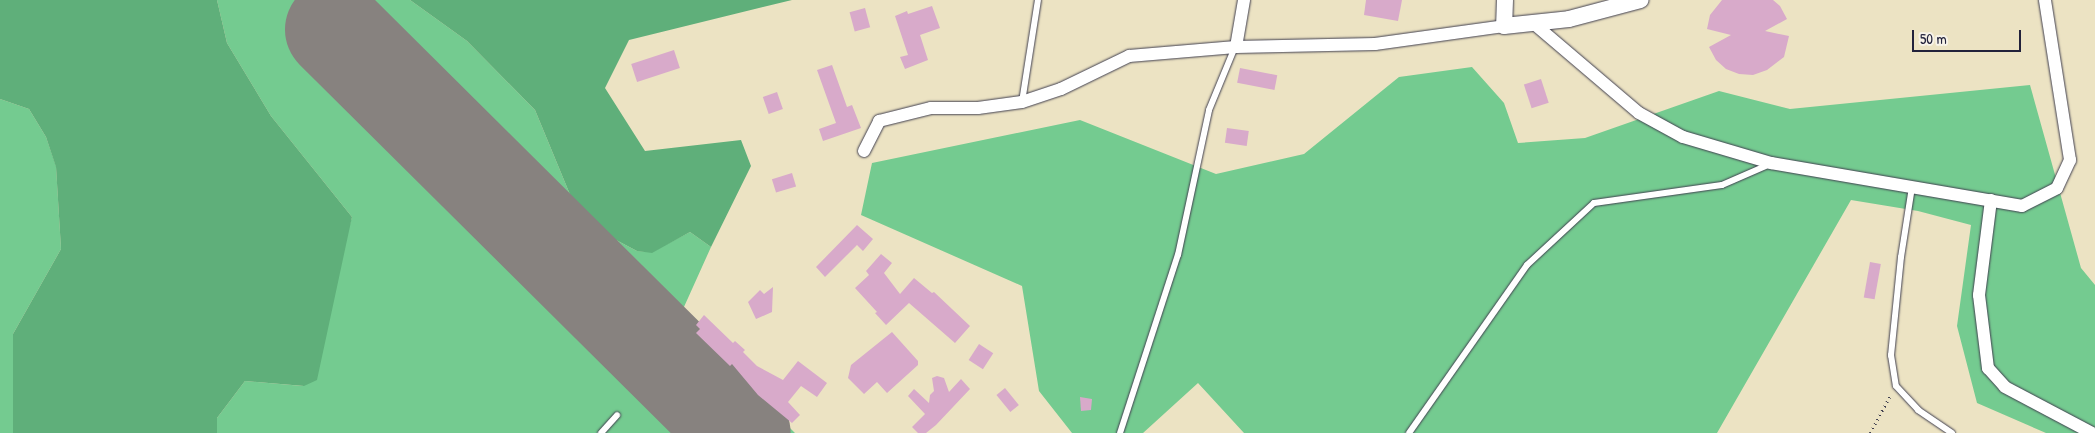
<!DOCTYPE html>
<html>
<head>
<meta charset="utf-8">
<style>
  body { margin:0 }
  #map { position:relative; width:2095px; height:433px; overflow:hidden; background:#ece3c3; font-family:"Patrick Hand",sans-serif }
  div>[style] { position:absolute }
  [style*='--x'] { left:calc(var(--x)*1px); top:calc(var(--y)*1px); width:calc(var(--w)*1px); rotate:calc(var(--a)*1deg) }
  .green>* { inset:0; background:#74cb90 }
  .forest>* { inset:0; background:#5faf7a }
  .runway>* { height:99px; margin:-49.5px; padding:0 49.5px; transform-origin:49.5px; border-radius:49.5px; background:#87827f }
  .building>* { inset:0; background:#d8aaca; transform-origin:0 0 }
  .path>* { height:2.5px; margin-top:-1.25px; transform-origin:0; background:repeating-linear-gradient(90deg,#403f4f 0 1px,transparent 0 5px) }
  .roads { filter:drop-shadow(0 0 1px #403f4f) drop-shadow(0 0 1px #403f4f) }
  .service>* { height:6px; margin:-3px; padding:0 3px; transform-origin:3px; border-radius:3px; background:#fff }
  .minor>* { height:12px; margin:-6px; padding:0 6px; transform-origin:6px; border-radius:6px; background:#fff }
  .tertiary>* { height:16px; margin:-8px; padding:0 8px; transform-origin:8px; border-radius:8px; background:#fff }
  span { translate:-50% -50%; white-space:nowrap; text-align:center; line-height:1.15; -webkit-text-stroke:4.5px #f7f3e8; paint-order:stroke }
  .scale { position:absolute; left:1912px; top:30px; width:109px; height:22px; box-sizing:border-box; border:2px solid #22223b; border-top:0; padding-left:6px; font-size:15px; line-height:18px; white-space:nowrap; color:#22223b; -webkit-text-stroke:4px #f7f3e8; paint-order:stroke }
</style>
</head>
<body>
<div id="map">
  <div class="green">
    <div style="clip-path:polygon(217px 0,410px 0,467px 41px,535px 110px,576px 209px,597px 230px,637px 251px,652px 252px,690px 232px,711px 247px,679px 318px,795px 433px,217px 433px,217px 418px,245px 381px,303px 386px,352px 217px,271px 116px,227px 43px)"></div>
    <div style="clip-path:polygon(1472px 67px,1504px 103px,1518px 143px,1585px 138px,1719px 91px,1790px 109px,2030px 85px,2081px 268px,2095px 285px,2095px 433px,2046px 433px,1977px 403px,1957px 326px,1971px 225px,1918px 211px,1851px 200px,1717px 433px,1244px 433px,1198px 383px,1143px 433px,1072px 433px,1039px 391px,1022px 286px,861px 215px,872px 163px,1080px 120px,1216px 174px,1304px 154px,1399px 77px)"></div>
    <div style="clip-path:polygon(0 99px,29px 109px,46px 137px,56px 166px,61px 249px,13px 334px,13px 433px,0 433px)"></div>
  </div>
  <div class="forest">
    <div style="clip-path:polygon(0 0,217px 0,227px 43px,271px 116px,352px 217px,317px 380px,304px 386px,245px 381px,217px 418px,217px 433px,13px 433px,13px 334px,61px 249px,56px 167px,46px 137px,29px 109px,0 99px)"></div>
    <div style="clip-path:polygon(410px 0,792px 0,629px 40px,605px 88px,645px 151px,741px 140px,751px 166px,711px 247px,690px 232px,652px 253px,637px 251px,597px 230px,576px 209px,535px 110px,467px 41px)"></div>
  </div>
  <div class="runway">
    <div style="--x:334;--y:29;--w:573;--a:44.79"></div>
  </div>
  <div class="building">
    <div style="clip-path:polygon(1366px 0,1402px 0,1398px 21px,1364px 15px)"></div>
    <div style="clip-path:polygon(1722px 0,1773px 0,1780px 6px,1787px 19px,1765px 31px,1789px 36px,1784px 57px,1767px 70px,1753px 75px,1739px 74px,1726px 69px,1716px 60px,1709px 47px,1731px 35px,1707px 29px,1710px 15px)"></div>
    <div style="clip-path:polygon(932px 6px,940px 28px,920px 35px,928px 60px,905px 69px,900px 57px,908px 55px,895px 16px,907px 11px,908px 14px)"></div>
    <div style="left:865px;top:8px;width:20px;height:16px;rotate:75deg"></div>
    <div style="left:674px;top:50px;width:19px;height:45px;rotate:72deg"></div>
    <div style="clip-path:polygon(832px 65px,847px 107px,852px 105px,861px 128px,823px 141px,819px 129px,836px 123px,817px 70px)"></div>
    <div style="left:1240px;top:68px;width:38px;height:15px;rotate:11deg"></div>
    <div style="left:1541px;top:79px;width:25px;height:18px;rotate:72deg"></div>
    <div style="left:777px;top:92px;width:18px;height:15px;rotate:71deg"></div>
    <div style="left:1227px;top:128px;width:22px;height:15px;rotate:8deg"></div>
    <div style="left:792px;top:173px;width:14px;height:21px;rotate:73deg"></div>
    <div style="clip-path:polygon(857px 225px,873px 239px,863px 251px,857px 245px,825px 277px,816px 267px)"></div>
    <div style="clip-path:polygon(881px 254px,892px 263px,884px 273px,900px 294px,914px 278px,932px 293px,934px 292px,970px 326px,955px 343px,909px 303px,886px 325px,875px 313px,877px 312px,855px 288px,869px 275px,866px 271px)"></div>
    <div style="left:1870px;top:262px;width:11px;height:36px;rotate:10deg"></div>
    <div style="clip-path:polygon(773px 287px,772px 312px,756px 319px,748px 302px,760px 290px,764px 294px)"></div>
    <div style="clip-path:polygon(704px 315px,733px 343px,735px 341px,745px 350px,743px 352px,757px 366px,783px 380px,798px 361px,827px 383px,817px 397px,801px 386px,788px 402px,800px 415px,792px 423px,758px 395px,732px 364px,730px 366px,696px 333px,700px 329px,696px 325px)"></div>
    <div style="clip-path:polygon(892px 332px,918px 361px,918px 365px,887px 393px,877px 382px,864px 394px,848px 378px,851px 365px)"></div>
    <div style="left:979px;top:344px;width:17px;height:19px;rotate:33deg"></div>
    <div style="clip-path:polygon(937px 376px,944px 378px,949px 392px,961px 379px,970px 389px,936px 425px,926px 433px,918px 433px,912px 427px,925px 414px,908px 396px,914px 389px,929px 403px,930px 395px,934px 391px,932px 378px)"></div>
    <div style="left:1005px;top:388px;width:22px;height:11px;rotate:51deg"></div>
    <div style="clip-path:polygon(1080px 397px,1092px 399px,1091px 410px,1081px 411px)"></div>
  </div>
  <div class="path">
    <div style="--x:1870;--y:433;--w:44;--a:-61.7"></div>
  </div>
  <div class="roads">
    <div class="service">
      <div style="--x:1022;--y:102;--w:103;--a:-81.1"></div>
      <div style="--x:1912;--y:187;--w:71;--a:98.9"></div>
      <div style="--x:1901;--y:257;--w:99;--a:95.8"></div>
      <div style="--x:1891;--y:355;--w:31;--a:81"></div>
      <div style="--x:1896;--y:386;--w:33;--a:47"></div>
      <div style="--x:1918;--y:410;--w:41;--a:34.1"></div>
      <div style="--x:601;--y:433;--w:24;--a:-48"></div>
      <div style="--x:1120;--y:433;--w:187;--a:-72"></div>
      <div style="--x:1178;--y:255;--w:148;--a:-77.9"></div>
      <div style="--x:1209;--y:110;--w:68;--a:-67.6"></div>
      <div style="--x:1409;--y:433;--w:205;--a:-54.9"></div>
      <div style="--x:1527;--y:265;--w:91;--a:-42.8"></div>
      <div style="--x:1594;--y:203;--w:129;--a:-8"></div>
      <div style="--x:1722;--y:185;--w:52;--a:-23.6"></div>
    </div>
    <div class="minor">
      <div style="--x:1532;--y:22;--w:140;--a:40.4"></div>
      <div style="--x:1639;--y:113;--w:50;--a:28.6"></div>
      <div style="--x:1683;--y:137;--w:92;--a:16.5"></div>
      <div style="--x:1771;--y:163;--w:255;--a:9.7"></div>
      <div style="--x:2022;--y:206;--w:39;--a:-27"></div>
      <div style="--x:2057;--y:188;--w:31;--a:-65"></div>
      <div style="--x:2070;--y:160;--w:162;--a:-98.9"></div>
      <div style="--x:1236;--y:47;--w:48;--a:-80.3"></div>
      <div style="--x:864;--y:151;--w:34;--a:-63"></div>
      <div style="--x:879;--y:121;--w:54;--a:-14"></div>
      <div style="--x:931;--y:108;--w:47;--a:0"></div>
      <div style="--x:978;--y:108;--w:44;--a:-7.8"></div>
      <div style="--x:1022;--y:102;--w:41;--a:-18.4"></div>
      <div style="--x:1061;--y:89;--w:76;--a:-25.9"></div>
      <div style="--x:1129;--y:56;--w:107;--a:-4.8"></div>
      <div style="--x:1236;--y:47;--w:139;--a:-1.2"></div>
      <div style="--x:1375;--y:44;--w:130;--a:-7.9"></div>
      <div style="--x:1991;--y:200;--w:96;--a:97.2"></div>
      <div style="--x:1979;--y:295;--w:74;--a:83"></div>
      <div style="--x:1988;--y:368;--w:25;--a:48"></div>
      <div style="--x:2005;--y:387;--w:98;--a:27.9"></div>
    </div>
    <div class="tertiary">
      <div style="--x:1505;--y:0;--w:26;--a:92"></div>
      <div style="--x:1504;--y:26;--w:65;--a:-6.1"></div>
      <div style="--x:1569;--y:19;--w:74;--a:-14.8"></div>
    </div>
  </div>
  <div class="scale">50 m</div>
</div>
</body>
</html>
